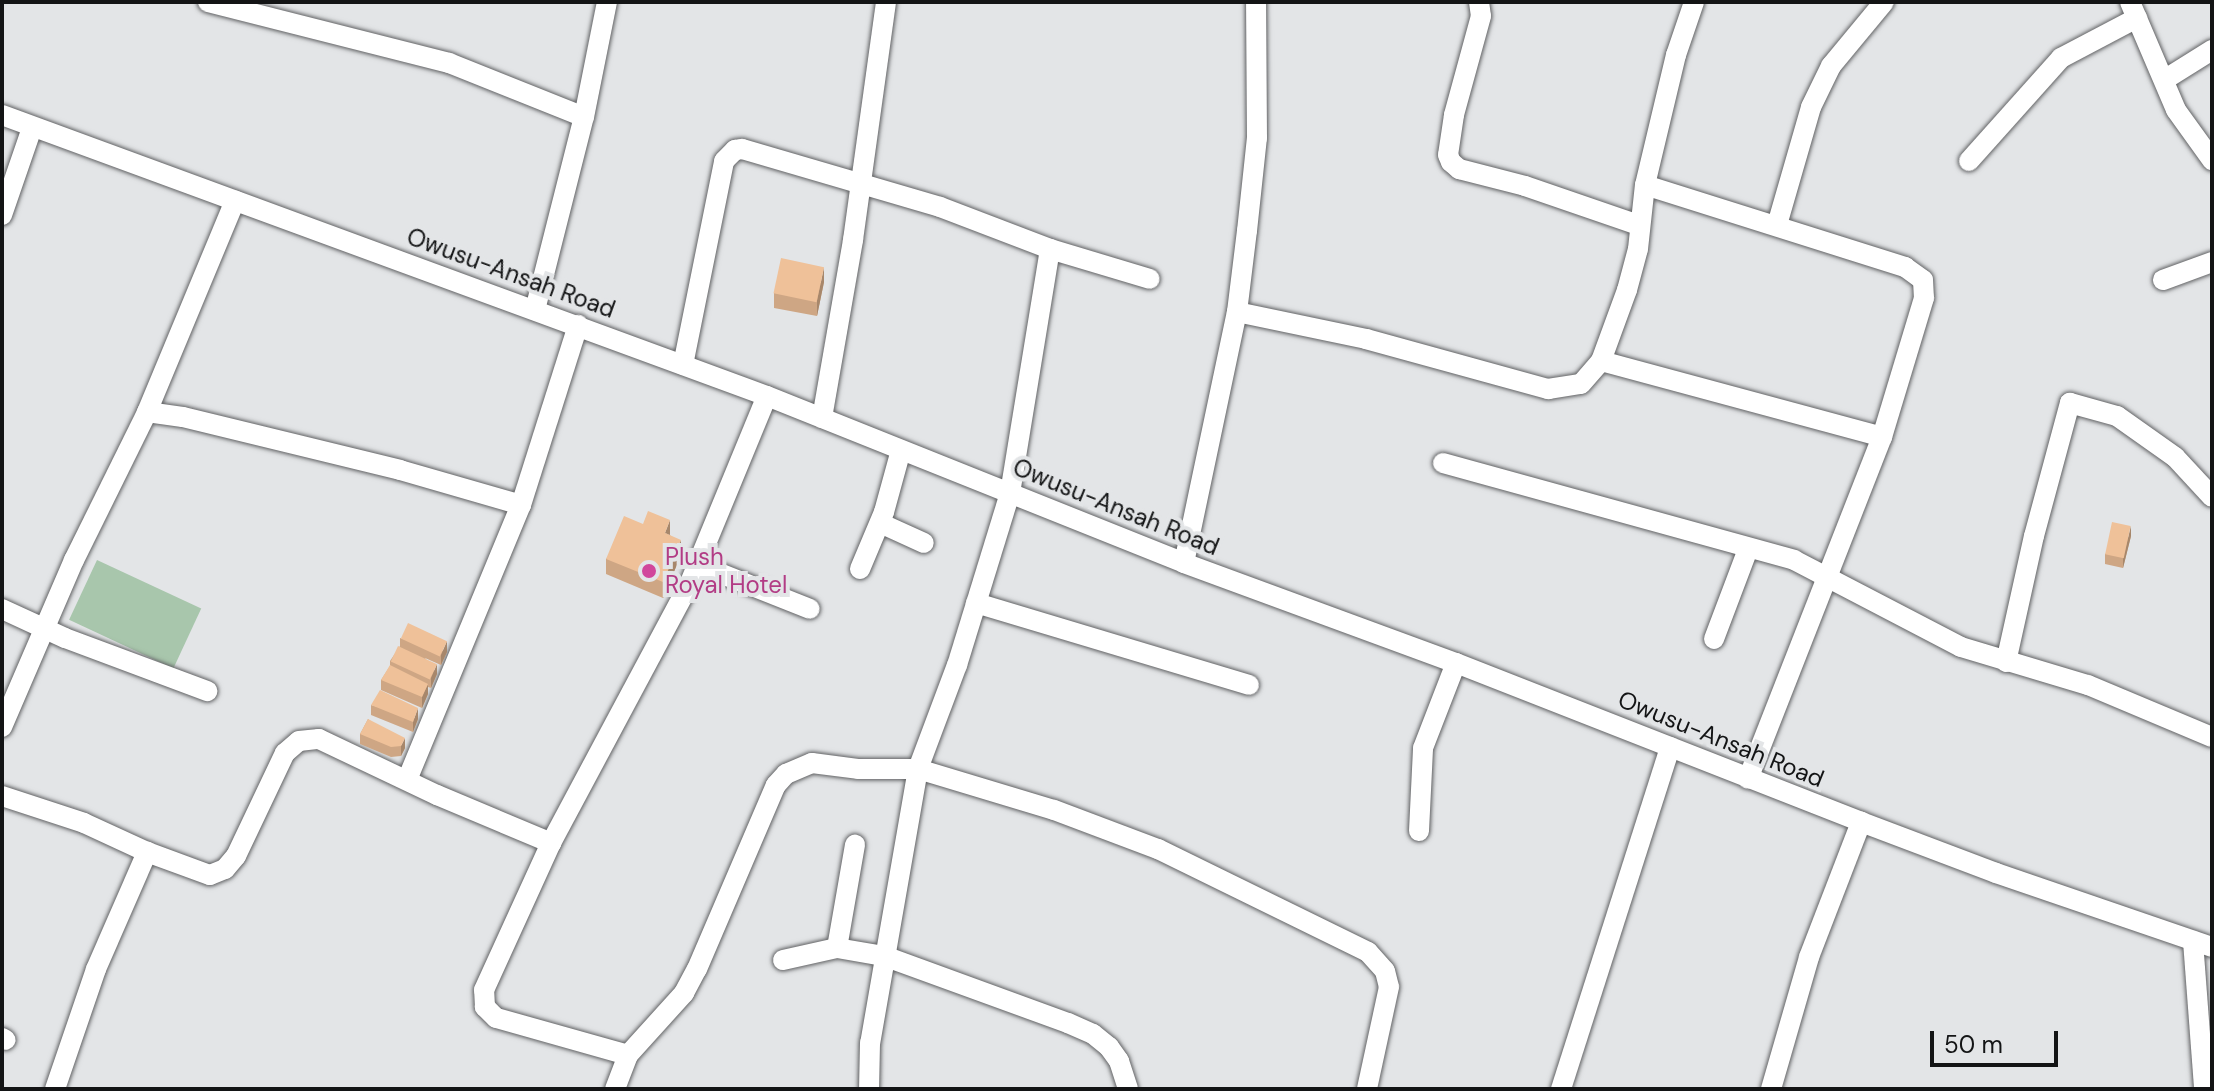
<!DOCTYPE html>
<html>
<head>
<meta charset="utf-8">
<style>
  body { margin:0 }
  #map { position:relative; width:2214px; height:1091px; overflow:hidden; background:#e3e5e7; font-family:"DM Sans",sans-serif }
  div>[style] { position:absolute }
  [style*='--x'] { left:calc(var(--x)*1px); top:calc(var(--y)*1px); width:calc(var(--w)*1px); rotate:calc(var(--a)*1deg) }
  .green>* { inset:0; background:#a8c6ac; transform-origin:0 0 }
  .roads { filter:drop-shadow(0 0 2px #616264) drop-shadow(0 0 2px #616264) }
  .minor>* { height:20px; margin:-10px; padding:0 10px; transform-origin:10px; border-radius:10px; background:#fff }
  .wall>* { inset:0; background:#cea684 }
  .shaded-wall>* { inset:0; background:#a7876b }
  .building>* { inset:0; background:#efc199; transform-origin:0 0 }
  .dots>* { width:22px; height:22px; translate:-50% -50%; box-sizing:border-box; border:4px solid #e3e5e7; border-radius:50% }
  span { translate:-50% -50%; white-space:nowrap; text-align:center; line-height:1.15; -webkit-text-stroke:8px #e3e5e7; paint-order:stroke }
  .street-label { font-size:24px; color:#131415 }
  .hotel-label { font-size:24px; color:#b23c85 }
  .left { translate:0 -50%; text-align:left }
  .frame { position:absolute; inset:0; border:4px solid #131415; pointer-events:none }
  .scale { position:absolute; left:1930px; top:1031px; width:128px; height:36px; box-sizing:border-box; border:4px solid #131415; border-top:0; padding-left:10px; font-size:24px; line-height:28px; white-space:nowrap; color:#131415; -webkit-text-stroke:6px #e3e5e7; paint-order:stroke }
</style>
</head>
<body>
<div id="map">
  <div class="green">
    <div style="left:97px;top:560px;width:115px;height:66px;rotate:25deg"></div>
  </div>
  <div class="roads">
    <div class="minor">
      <div style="--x:208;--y:2;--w:249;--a:14.2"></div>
      <div style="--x:449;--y:63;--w:145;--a:21.8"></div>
      <div style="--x:1479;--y:2;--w:14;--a:82"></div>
      <div style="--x:1481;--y:16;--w:103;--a:105.3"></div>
      <div style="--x:1454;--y:115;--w:40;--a:98.5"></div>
      <div style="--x:1448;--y:155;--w:8;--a:67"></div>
      <div style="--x:1451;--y:162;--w:11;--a:41"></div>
      <div style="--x:1459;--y:169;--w:68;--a:14.4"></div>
      <div style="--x:1525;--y:186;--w:120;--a:19"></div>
      <div style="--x:2130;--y:2;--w:117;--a:66.9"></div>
      <div style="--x:2176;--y:110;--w:62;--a:54.2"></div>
      <div style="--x:2164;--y:80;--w:57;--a:-32"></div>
      <div style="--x:2;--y:115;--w:815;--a:20.17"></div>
      <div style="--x:767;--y:396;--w:449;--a:21.8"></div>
      <div style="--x:1184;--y:563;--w:290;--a:20.2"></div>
      <div style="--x:1456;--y:663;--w:435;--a:21.4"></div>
      <div style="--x:1861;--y:822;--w:144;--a:20.7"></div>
      <div style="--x:1996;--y:873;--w:228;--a:18.9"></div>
      <div style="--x:1969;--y:161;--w:138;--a:-48.2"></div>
      <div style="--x:2061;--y:58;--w:86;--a:-27.8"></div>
      <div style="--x:1645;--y:185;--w:273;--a:17.5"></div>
      <div style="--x:1905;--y:267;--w:22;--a:36"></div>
      <div style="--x:1923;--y:280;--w:18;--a:87"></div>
      <div style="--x:1924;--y:298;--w:145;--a:106.8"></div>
      <div style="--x:1882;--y:437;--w:367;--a:111.4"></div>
      <div style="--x:2;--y:215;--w:92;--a:-71"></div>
      <div style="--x:1777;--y:225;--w:123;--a:-73.9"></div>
      <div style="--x:1811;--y:107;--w:46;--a:-64"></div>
      <div style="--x:1831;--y:66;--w:83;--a:-50.4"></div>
      <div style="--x:1050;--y:249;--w:104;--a:16.7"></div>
      <div style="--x:2163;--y:280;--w:52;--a:-20.2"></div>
      <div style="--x:535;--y:310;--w:199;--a:-75.8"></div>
      <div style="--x:584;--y:117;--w:117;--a:-78.7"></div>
      <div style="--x:1237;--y:312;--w:132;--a:11.8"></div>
      <div style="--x:1366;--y:339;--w:189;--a:15.4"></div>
      <div style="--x:1548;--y:389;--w:33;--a:-9"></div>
      <div style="--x:1581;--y:384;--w:30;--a:-49"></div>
      <div style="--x:1601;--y:361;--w:76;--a:-69.9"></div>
      <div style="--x:1627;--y:290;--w:42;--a:-75"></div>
      <div style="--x:1638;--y:249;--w:64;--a:-83.8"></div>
      <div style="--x:1645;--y:185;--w:134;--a:-76.6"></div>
      <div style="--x:1676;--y:55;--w:56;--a:-71.2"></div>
      <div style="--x:1601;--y:361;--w:291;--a:15.1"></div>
      <div style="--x:683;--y:365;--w:208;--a:-78.6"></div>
      <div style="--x:724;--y:161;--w:16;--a:-45"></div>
      <div style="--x:735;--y:150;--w:7;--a:-8"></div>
      <div style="--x:742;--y:149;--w:206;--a:16.3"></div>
      <div style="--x:940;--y:207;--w:118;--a:20.9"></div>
      <div style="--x:1050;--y:249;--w:247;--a:99.3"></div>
      <div style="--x:1010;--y:493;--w:180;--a:107.1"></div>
      <div style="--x:957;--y:665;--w:111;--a:110.6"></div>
      <div style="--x:918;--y:769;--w:278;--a:99.9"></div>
      <div style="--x:870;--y:1043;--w:46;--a:91.2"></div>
      <div style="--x:147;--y:412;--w:36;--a:8"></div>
      <div style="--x:183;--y:417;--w:223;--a:13.7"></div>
      <div style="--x:400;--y:470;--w:126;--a:16.1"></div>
      <div style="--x:822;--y:418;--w:181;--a:-80.1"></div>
      <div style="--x:853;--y:240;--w:240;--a:-82.1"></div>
      <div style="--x:1443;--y:463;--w:364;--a:15.4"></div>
      <div style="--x:1794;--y:560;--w:188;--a:27.5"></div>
      <div style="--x:1961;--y:647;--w:133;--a:16.7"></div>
      <div style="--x:2088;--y:685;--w:134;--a:22.8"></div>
      <div style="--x:880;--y:523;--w:48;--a:24.4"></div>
      <div style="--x:1184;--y:563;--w:257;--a:-78.1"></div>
      <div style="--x:1237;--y:312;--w:82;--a:-83"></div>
      <div style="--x:1247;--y:231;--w:94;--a:-83.9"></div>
      <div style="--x:1257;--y:138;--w:136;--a:-90.4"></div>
      <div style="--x:699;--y:565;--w:119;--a:21.6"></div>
      <div style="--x:860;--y:569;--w:62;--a:-67.2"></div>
      <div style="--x:884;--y:512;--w:64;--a:-74.7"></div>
      <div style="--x:976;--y:603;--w:285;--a:16.7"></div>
      <div style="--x:2;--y:609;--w:69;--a:24.7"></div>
      <div style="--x:65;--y:638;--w:152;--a:20.5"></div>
      <div style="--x:1714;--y:639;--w:96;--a:-69.3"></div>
      <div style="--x:2006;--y:662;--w:129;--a:-77.5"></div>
      <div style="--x:2034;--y:536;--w:138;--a:-74.9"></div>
      <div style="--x:2070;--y:403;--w:49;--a:15.5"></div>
      <div style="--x:2117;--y:416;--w:71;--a:35.3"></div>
      <div style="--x:2175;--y:457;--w:54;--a:47.2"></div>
      <div style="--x:2;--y:727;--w:182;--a:-66.7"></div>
      <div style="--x:74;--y:560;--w:165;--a:-63.7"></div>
      <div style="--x:147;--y:412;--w:229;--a:-67.4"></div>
      <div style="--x:407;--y:780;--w:298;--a:-67.5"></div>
      <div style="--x:521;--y:505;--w:189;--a:-72.4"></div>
      <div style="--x:2;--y:796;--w:86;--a:18.2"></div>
      <div style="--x:84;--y:823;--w:69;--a:24.7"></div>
      <div style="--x:147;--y:852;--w:67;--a:20.1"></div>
      <div style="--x:210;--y:875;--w:16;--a:-22"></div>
      <div style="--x:225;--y:869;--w:17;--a:-50"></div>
      <div style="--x:236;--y:856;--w:114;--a:-64.6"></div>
      <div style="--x:285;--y:753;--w:18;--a:-41"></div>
      <div style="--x:299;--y:741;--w:20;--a:-6"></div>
      <div style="--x:319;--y:739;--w:131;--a:25.4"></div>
      <div style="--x:437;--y:795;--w:124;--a:22.8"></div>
      <div style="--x:1419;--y:831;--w:83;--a:-87.2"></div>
      <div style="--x:1423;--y:748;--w:91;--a:-68.8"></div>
      <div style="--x:2193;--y:941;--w:148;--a:85.7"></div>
      <div style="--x:837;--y:948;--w:105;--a:-80.1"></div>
      <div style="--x:783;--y:960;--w:55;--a:-12.5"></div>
      <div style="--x:837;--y:948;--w:48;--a:9.7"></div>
      <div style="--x:884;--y:956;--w:196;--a:20"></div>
      <div style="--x:1068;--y:1023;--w:27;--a:24"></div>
      <div style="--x:1093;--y:1034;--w:21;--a:39"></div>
      <div style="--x:1109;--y:1047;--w:17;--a:54"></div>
      <div style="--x:1119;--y:1061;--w:29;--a:72"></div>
      <div style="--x:2;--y:1038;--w:4;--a:27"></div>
      <div style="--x:628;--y:1055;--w:137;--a:-164.3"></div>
      <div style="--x:496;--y:1018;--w:16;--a:-135"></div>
      <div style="--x:485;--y:1007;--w:17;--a:-93"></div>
      <div style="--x:484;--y:990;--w:162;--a:-65.5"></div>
      <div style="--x:551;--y:843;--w:293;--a:-61.9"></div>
      <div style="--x:689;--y:585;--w:204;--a:-67.6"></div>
      <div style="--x:55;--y:1089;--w:127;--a:-71.1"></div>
      <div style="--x:96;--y:969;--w:128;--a:-66.4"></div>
      <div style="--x:615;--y:1089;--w:36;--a:-69"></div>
      <div style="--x:628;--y:1055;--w:84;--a:-47.9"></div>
      <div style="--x:684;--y:993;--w:27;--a:-62"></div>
      <div style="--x:697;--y:969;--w:200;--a:-66.8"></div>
      <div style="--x:776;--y:785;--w:15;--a:-48"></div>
      <div style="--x:786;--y:774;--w:28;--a:-23"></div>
      <div style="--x:812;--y:763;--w:46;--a:7.4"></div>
      <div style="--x:858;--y:769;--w:60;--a:0"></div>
      <div style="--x:918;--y:769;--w:142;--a:16.8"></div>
      <div style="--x:1054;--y:810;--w:111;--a:20.6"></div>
      <div style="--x:1158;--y:849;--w:234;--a:26.1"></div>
      <div style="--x:1368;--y:952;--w:25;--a:48"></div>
      <div style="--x:1385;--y:971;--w:16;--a:76"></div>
      <div style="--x:1389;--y:987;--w:104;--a:102.2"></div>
      <div style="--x:1561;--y:1089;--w:359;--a:-72.3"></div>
      <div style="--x:1771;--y:1089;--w:137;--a:-73.9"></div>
      <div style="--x:1809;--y:957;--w:145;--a:-68.9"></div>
    </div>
  </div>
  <div class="wall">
    <div style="clip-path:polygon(824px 282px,817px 316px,774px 308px,774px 293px)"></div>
    <div style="clip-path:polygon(643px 524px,670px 535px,681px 555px,663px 598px,606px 574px,606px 559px)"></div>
    <div style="clip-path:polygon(2131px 536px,2123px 568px,2105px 564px,2105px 554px)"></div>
    <div style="clip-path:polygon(400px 638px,447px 652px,441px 665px,425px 658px,437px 674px,431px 688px,428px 687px,428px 694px,422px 708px,381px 690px,381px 680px,390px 666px,390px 661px,400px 646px)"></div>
    <div style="clip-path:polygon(371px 705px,418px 719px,413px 732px,371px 715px)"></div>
    <div style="clip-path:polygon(368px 719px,405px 748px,401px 756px,391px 757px,360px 744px,360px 734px)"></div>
  </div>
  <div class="shaded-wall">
    <div style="clip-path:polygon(824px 267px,824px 282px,817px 316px,817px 301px)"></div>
    <div style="clip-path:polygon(670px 520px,670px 535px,665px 533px)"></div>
    <div style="clip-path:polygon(2131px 526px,2131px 536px,2123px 568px,2123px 558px)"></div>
    <div style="clip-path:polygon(681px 540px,681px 555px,663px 598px,663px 582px)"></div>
    <div style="clip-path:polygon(447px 641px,447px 652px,441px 665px,441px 655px)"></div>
    <div style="clip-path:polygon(437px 664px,437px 674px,431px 688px,431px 678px)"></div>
    <div style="clip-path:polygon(428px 684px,428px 694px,422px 708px,422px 697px)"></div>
    <div style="clip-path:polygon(418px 708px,418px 719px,413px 732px,413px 722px)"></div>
    <div style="clip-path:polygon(405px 738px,405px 748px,401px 756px,401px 746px)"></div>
  </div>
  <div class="building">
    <div style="left:781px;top:258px;width:44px;height:36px;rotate:12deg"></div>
    <div style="clip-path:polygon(648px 511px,670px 520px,665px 533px,681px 540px,663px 582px,606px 559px,624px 516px,643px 524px)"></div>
    <div style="left:2112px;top:522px;width:19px;height:33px;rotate:12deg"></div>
    <div style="left:408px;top:623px;width:43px;height:17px;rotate:25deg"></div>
    <div style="left:398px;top:646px;width:43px;height:17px;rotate:25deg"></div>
    <div style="clip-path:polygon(390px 665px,428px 684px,422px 697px,381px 680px)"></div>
    <div style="clip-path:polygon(380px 690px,418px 708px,413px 722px,371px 705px)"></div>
    <div style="clip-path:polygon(368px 719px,405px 738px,401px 746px,391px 747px,360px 734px)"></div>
  </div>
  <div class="dots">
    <div style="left:649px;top:571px;background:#d1479c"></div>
  </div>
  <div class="street-label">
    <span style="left:511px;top:273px;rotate:20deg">Owusu-Ansah Road</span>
    <span style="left:1116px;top:507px;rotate:22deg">Owusu-Ansah Road</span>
    <span style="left:1721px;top:739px;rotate:22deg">Owusu-Ansah Road</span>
  </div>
  <div class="hotel-label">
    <span class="left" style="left:665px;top:571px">Plush<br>Royal Hotel</span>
  </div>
  <div class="frame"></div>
  <div class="scale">50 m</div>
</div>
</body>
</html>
